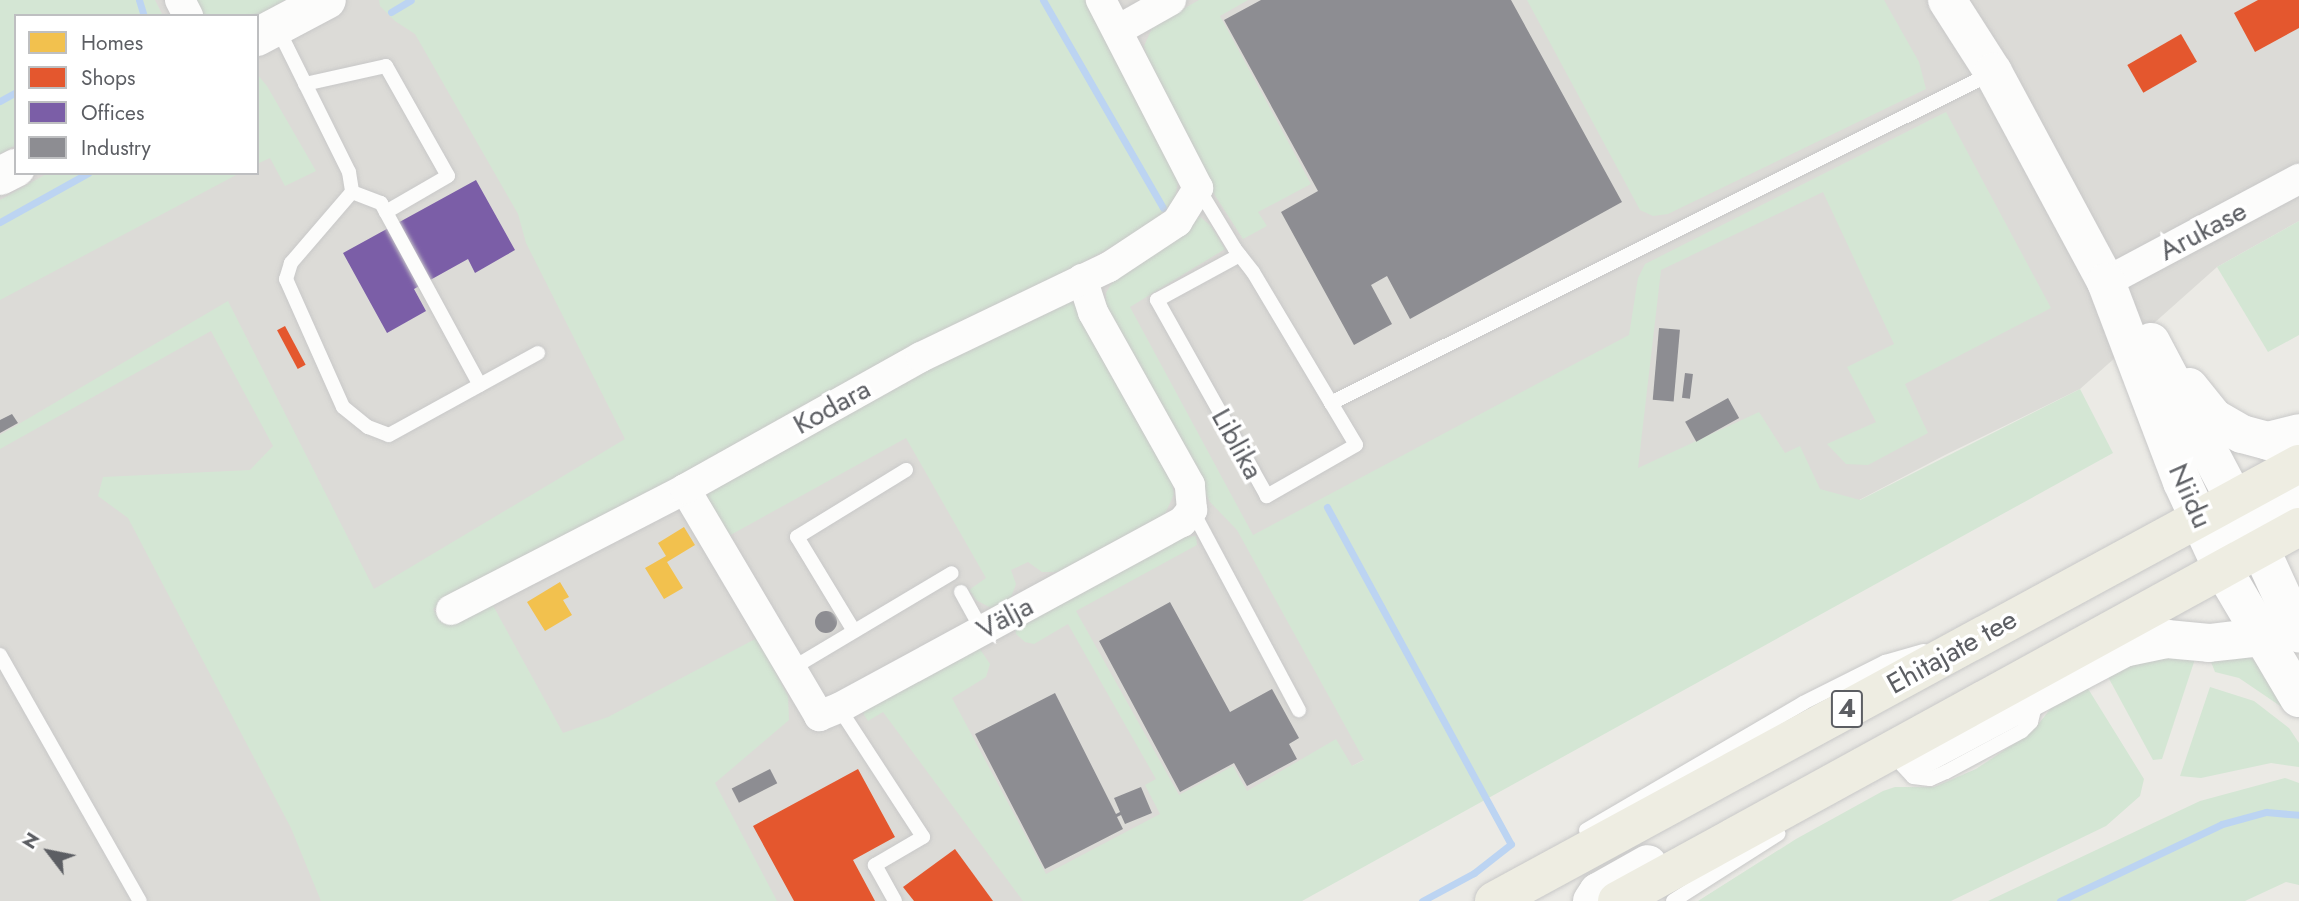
<!DOCTYPE html>
<html>
<head>
<meta charset="utf-8">
<style>
  body { margin:0 }
  #map { position:relative; width:2299px; height:901px; overflow:hidden; background:#ebeae5; font-family:Jost,sans-serif }
  div>[style] { position:absolute }
  [style*='--x'] { left:calc(var(--x)*1px); top:calc(var(--y)*1px); width:calc(var(--w)*1px); rotate:calc(var(--a)*1deg) }
  .industrial>* { inset:0; background:#dcdbd7 }
  .green>* { inset:0; background:#d4e6d4 }
  .homes>* { inset:0; background:#f2c14e }
  .shops>* { inset:0; background:#e4572e; transform-origin:0 0 }
  .offices>* { inset:0; background:#7b5ea7 }
  .industry>* { inset:0; background:#8d8d92; transform-origin:0 0 }
  .round { border-radius:50% }
  .stream>* { height:7px; margin:-3.5px; padding:0 3.5px; transform-origin:3.5px; border-radius:3.5px; background:#bcd4f2 }
  .roads { filter:drop-shadow(0 0 2px #c8c8c8) drop-shadow(0 0 2px #c8c8c8) }
  .lane>* { height:14px; margin:-7px; padding:0 7px; transform-origin:7px; border-radius:7px; background:#fcfcfb }
  .street>* { height:30px; margin:-15px; padding:0 15px; transform-origin:15px; border-radius:15px; background:#fcfcfb }
  .secondary>* { height:38px; margin:-19px; padding:0 19px; transform-origin:19px; border-radius:19px; background:#fcfcfb }
  .highway>* { height:38px; margin:-19px; padding:0 19px; transform-origin:19px; border-radius:19px; background:#eeede2 }
  span { translate:-50% -50%; white-space:nowrap; text-align:center; line-height:1.15; -webkit-text-stroke:7px #fff; paint-order:stroke }
  .shield-label span { padding:2px 5px; background:#fff; border:2px solid; border-radius:5px; -webkit-text-stroke-width:0 }
  .shield-label { font-size:26px; color:#5c5e63; font-weight:700 }
  .street-label { font-size:28px; color:#5c5e63 }
  .legend { position:absolute; left:14px; top:14px; width:245px; height:161px; box-sizing:border-box; background:#fff; border:2px solid #bebfc1; margin:0; padding:9px 12px; list-style:none; font-size:21px; color:#5c5e63 }
  .legend li { display:flex; align-items:center; gap:14px; height:35px }
  .legend b { width:35px; border:2px solid #bebfc1 }
  .north { position:absolute; left:14px; top:817px; width:70px; height:70px; -webkit-text-stroke:5px #fff; paint-order:stroke; rotate:302deg; font-size:19px; font-weight:700; line-height:28px; text-align:center; color:#5c5e63 }
  .north::after { content:''; display:block; margin:auto; width:24px; height:32px; background:#5c5e63; clip-path:polygon(50% 0,100% 100%,50% 72%,0 100%) }
</style>
</head>
<body>
<div id="map">
  <div class="industrial">
    <div style="clip-path:polygon(evenodd,0 0,2299px 0,2299px 221px,2217px 267px,2080px 389px,1945px 455px,1095px 901px,0 901px,0 0,16px 16px,257px 16px,257px 173px,16px 173px,16px 16px)"></div>
  </div>
  <div class="green">
    <div style="clip-path:polygon(0 0,155px 0,163px 16px,16px 16px,16px 145px,0 154px)"></div>
    <div style="clip-path:polygon(189px 0,285px 0,257px 16px,198px 16px)"></div>
    <div style="clip-path:polygon(379px 0,1085px 0,1179px 176px,1175px 199px,1149px 227px,433px 609px,442px 623px,491px 602px,563px 733px,608px 717px,757px 638px,788px 696px,789px 720px,715px 783px,777px 901px,321px 901px,291px 828px,128px 518px,98px 496px,103px 477px,250px 470px,273px 446px,211px 331px,0 449px,0 435px,228px 301px,374px 589px,625px 439px,526px 243px,518px 214px,415px 34px,395px 21px,380px 6px)"></div>
    <div style="clip-path:polygon(1199px 0,1248px 0,1220px 16px,1311px 184px,1258px 212px,1267px 226px,1243px 239px,1207px 183px,1148px 62px,1144px 46px,1153px 26px)"></div>
    <div style="clip-path:polygon(1527px 0,1884px 0,1919px 62px,1926px 89px,1668px 214px,1653px 216px,1640px 210px)"></div>
    <div style="clip-path:polygon(257px 74px,267px 86px,316px 171px,285px 186px,270px 158px,257px 164px)"></div>
    <div style="clip-path:polygon(1946px 112px,2051px 308px,1905px 384px,1928px 433px,1868px 465px,1846px 464px,1827px 444px,1876px 422px,1847px 367px,1894px 344px,1823px 192px,1661px 270px,1638px 468px,1759px 412px,1785px 453px,1800px 446px,1820px 489px,1860px 500px,2080px 389px,2113px 453px,1302px 901px,1023px 901px,883px 712px,868px 721px,863px 713px,866px 706px,978px 646px,990px 664px,986px 677px,952px 698px,1046px 874px,1160px 814px,1145px 785px,1156px 779px,1068px 624px,1034px 644px,1025px 642px,1016px 634px,1014px 622px,1177px 537px,1196px 536px,1197px 545px,1076px 611px,1179px 795px,1233px 766px,1247px 791px,1336px 739px,1352px 766px,1364px 760px,1237px 530px,1210px 502px,1111px 323px,1105px 307px,1106px 293px,1113px 281px,1190px 226px,1199px 216px,1211px 226px,1225px 249px,1130px 307px,1253px 535px,1629px 335px,1638px 278px,1645px 264px)"></div>
    <div style="clip-path:polygon(48px 173px,240px 173px,0 300px,0 200px)"></div>
    <div style="clip-path:polygon(2299px 221px,2299px 335px,2268px 352px,2217px 267px)"></div>
    <div style="clip-path:polygon(1075px 297px,1172px 482px,1174px 494px,1165px 514px,1058px 572px,1042px 572px,1028px 562px,1011px 570px,1016px 584px,1010px 600px,991px 608px,976px 600px,969px 590px,986px 578px,906px 438px,725px 538px,705px 505px,708px 494px,721px 477px,927px 361px)"></div>
    <div style="clip-path:polygon(2151px 654px,2195px 659px,2162px 759px,2153px 760px,2107px 675px)"></div>
    <div style="clip-path:polygon(2245px 654px,2256px 661px,2292px 714px,2239px 678px,2215px 672px,2211px 662px,2214px 655px)"></div>
    <div style="clip-path:polygon(2087px 687px,2144px 779px,2140px 796px,2106px 826px,1951px 901px,1698px 901px,1796px 839px,1883px 791px,1895px 787px,1934px 787px,1976px 769px,2033px 731px,2054px 704px)"></div>
    <div style="clip-path:polygon(2210px 687px,2254px 701px,2289px 728px,2299px 743px,2299px 767px,2271px 763px,2201px 778px,2180px 776px)"></div>
    <div style="clip-path:polygon(2285px 778px,2299px 783px,2299px 885px,2286px 882px,2245px 901px,1988px 901px,2200px 801px)"></div>
  </div>
  <div class="homes">
    <div style="clip-path:polygon(684px 527px,695px 545px,667px 562px,683px 588px,664px 599px,645px 568px,666px 556px,658px 543px)"></div>
    <div style="clip-path:polygon(560px 582px,569px 597px,563px 600px,572px 615px,545px 631px,527px 602px)"></div>
  </div>
  <div class="shops">
    <div style="clip-path:polygon(2258px 0,2299px 0,2299px 28px,2255px 52px,2234px 13px)"></div>
    <div style="left:2181px;top:34px;width:32px;height:62px;rotate:60deg"></div>
    <div style="left:285px;top:326px;width:44px;height:9px;rotate:62deg"></div>
    <div style="clip-path:polygon(858px 769px,895px 837px,853px 860px,875px 901px,794px 901px,753px 826px)"></div>
    <div style="clip-path:polygon(955px 849px,993px 901px,914px 901px,903px 887px)"></div>
  </div>
  <div class="offices">
    <div style="clip-path:polygon(476px 180px,515px 250px,475px 273px,468px 259px,414px 289px,426px 311px,387px 333px,343px 253px)"></div>
  </div>
  <div class="industry">
    <div style="clip-path:polygon(1261px 0,1511px 0,1622px 202px,1410px 319px,1387px 276px,1371px 285px,1392px 324px,1354px 345px,1281px 212px,1318px 191px,1224px 20px)"></div>
    <div style="left:1659px;top:328px;width:21px;height:72px;rotate:5deg"></div>
    <div style="left:1685px;top:373px;width:8px;height:25px;rotate:7deg"></div>
    <div style="left:1728px;top:398px;width:23px;height:49px;rotate:61deg"></div>
    <div style="clip-path:polygon(12px 414px,18px 423px,0 433px,0 420px)"></div>
    <div style="clip-path:polygon(1170px 602px,1230px 712px,1272px 689px,1299px 738px,1289px 744px,1297px 759px,1247px 786px,1234px 763px,1180px 792px,1099px 641px)"></div>
    <div class="round" style="left:815px;top:611px;width:22px;height:22px"></div>
    <div style="clip-path:polygon(1055px 693px,1116px 814px,1120px 812px,1114px 798px,1141px 787px,1152px 813px,1125px 824px,1121px 815px,1117px 817px,1123px 829px,1045px 869px,975px 734px)"></div>
    <div style="left:770px;top:769px;width:16px;height:43px;rotate:63deg"></div>
  </div>
  <div class="stream">
    <div style="--x:139;--y:0;--w:17;--a:73"></div>
    <div style="--x:1043;--y:0;--w:240;--a:60"></div>
    <div style="--x:391;--y:12;--w:23;--a:-31"></div>
    <div style="--x:0;--y:101;--w:18;--a:-29"></div>
    <div style="--x:0;--y:222;--w:101;--a:-29.1"></div>
    <div style="--x:1327;--y:507;--w:384;--a:61.4"></div>
    <div style="--x:1511;--y:844;--w:47;--a:141.9"></div>
    <div style="--x:1474;--y:873;--w:59;--a:151.7"></div>
    <div style="--x:2060;--y:901;--w:179;--a:-25.4"></div>
    <div style="--x:2222;--y:824;--w:46;--a:-15.3"></div>
    <div style="--x:2266;--y:812;--w:33;--a:5"></div>
  </div>
  <div class="roads">
    <div class="lane">
      <div style="--x:277;--y:27;--w:162;--a:63.6"></div>
      <div style="--x:349;--y:172;--w:20;--a:81"></div>
      <div style="--x:352;--y:192;--w:94;--a:130.7"></div>
      <div style="--x:291;--y:263;--w:17;--a:107"></div>
      <div style="--x:286;--y:279;--w:140;--a:66"></div>
      <div style="--x:343;--y:407;--w:32;--a:39"></div>
      <div style="--x:368;--y:427;--w:22;--a:21"></div>
      <div style="--x:389;--y:435;--w:170;--a:-28.8"></div>
      <div style="--x:305;--y:84;--w:83;--a:-12.5"></div>
      <div style="--x:386;--y:66;--w:126;--a:60.6"></div>
      <div style="--x:448;--y:176;--w:72;--a:149.9"></div>
      <div style="--x:1198;--y:188;--w:71;--a:58.8"></div>
      <div style="--x:1235;--y:249;--w:29;--a:52"></div>
      <div style="--x:1253;--y:272;--w:201;--a:59.2"></div>
      <div style="--x:1356;--y:445;--w:103;--a:150.2"></div>
      <div style="--x:1267;--y:496;--w:225;--a:-119.3"></div>
      <div style="--x:1157;--y:300;--w:94;--a:-28.5"></div>
      <div style="--x:352;--y:192;--w:31;--a:21"></div>
      <div style="--x:381;--y:203;--w:207;--a:61.5"></div>
      <div style="--x:1331;--y:403;--w:739;--a:-26.53"></div>
      <div style="--x:1192;--y:510;--w:227;--a:61.9"></div>
      <div style="--x:961;--y:592;--w:43;--a:61.1"></div>
      <div style="--x:854;--y:631;--w:110;--a:-121.2"></div>
      <div style="--x:797;--y:537;--w:128;--a:-31.6"></div>
      <div style="--x:0;--y:655;--w:283;--a:60.4"></div>
      <div style="--x:791;--y:669;--w:187;--a:-30.8"></div>
      <div style="--x:839;--y:708;--w:154;--a:56.9"></div>
      <div style="--x:923;--y:837;--w:56;--a:149.7"></div>
      <div style="--x:875;--y:865;--w:41;--a:60.9"></div>
      <div style="--x:1902;--y:765;--w:16;--a:47"></div>
      <div style="--x:1913;--y:777;--w:17;--a:7"></div>
      <div style="--x:1930;--y:779;--w:17;--a:-24"></div>
      <div style="--x:1946;--y:772;--w:86;--a:-28.3"></div>
      <div style="--x:2022;--y:731;--w:13;--a:-45"></div>
      <div style="--x:2031;--y:722;--w:21;--a:-76"></div>
      <div style="--x:1586;--y:830;--w:251;--a:-30.3"></div>
      <div style="--x:1803;--y:703;--w:92;--a:-26.6"></div>
      <div style="--x:1885;--y:662;--w:40;--a:-16"></div>
      <div style="--x:1673;--y:901;--w:125;--a:-32.5"></div>
    </div>
    <div class="street">
      <div style="--x:180;--y:0;--w:18;--a:63"></div>
      <div style="--x:1118;--y:30;--w:61;--a:-29.5"></div>
      <div style="--x:2106;--y:282;--w:219;--a:-28.1"></div>
      <div style="--x:685;--y:489;--w:264;--a:59.4"></div>
      <div style="--x:819;--y:716;--w:22;--a:-22"></div>
      <div style="--x:839;--y:708;--w:390;--a:-28.5"></div>
      <div style="--x:1182;--y:522;--w:16;--a:-50"></div>
      <div style="--x:1192;--y:510;--w:25;--a:-95"></div>
      <div style="--x:1190;--y:485;--w:198;--a:-119.3"></div>
      <div style="--x:1093;--y:312;--w:35;--a:-108"></div>
      <div style="--x:451;--y:610;--w:263;--a:-27.3"></div>
      <div style="--x:685;--y:489;--w:270;--a:-29.2"></div>
      <div style="--x:921;--y:357;--w:208;--a:-25.6"></div>
      <div style="--x:1109;--y:267;--w:82;--a:-33.5"></div>
      <div style="--x:1177;--y:222;--w:40;--a:-58"></div>
      <div style="--x:1198;--y:188;--w:212;--a:-117.3"></div>
    </div>
    <div class="secondary">
      <div style="--x:1947;--y:0;--w:85;--a:57.4"></div>
      <div style="--x:1993;--y:72;--w:238;--a:61.7"></div>
      <div style="--x:2106;--y:282;--w:214;--a:69.2"></div>
      <div style="--x:2182;--y:482;--w:95;--a:65.1"></div>
      <div style="--x:2222;--y:568;--w:151;--a:59.4"></div>
      <div style="--x:257;--y:37;--w:79;--a:-27.9"></div>
      <div style="--x:0;--y:176;--w:18;--a:-27"></div>
      <div style="--x:2151;--y:342;--w:233;--a:62.1"></div>
      <div style="--x:2260;--y:548;--w:94;--a:65.4"></div>
      <div style="--x:2189;--y:387;--w:40;--a:51"></div>
      <div style="--x:2214;--y:418;--w:32;--a:30"></div>
      <div style="--x:2242;--y:434;--w:27;--a:15"></div>
      <div style="--x:2268;--y:441;--w:32;--a:-14"></div>
      <div style="--x:2229;--y:543;--w:27;--a:-54"></div>
      <div style="--x:2245;--y:521;--w:62;--a:-29.1"></div>
      <div style="--x:1920;--y:756;--w:231;--a:-27.9"></div>
      <div style="--x:2124;--y:648;--w:44;--a:-11.8"></div>
      <div style="--x:2167;--y:639;--w:42;--a:5.4"></div>
      <div style="--x:2209;--y:643;--w:52;--a:-6.6"></div>
      <div style="--x:1592;--y:901;--w:11;--a:-56"></div>
      <div style="--x:1598;--y:892;--w:57;--a:-29.2"></div>
    </div>
    <div class="highway">
      <div style="--x:1494;--y:901;--w:916;--a:-28.5"></div>
      <div style="--x:1617;--y:901;--w:778;--a:-28.74"></div>
    </div>
  </div>
  <div class="shield-label">
    <span style="left:1847px;top:709px">4</span>
  </div>
  <div class="street-label">
    <span style="left:2203px;top:231px;rotate:-28deg">Arukase</span>
    <span style="left:832px;top:407px;rotate:-29deg">Kodara</span>
    <span style="left:1237px;top:444px;rotate:61deg">Liblika</span>
    <span style="left:2190px;top:496px;rotate:66deg">Niidu</span>
    <span style="left:1005px;top:618px;rotate:-28deg">Välja</span>
    <span style="left:1952px;top:652px;rotate:-29deg">Ehitajate tee</span>
  </div>
  <ul class="legend">
  <li><b style="height:19px;background:#f2c14e"></b>Homes</li>
  <li><b style="height:19px;background:#e4572e"></b>Shops</li>
  <li><b style="height:19px;background:#7b5ea7"></b>Offices</li>
  <li><b style="height:19px;background:#8d8d92"></b>Industry</li>
  </ul>
  <div class="north">N</div>
</div>
</body>
</html>
